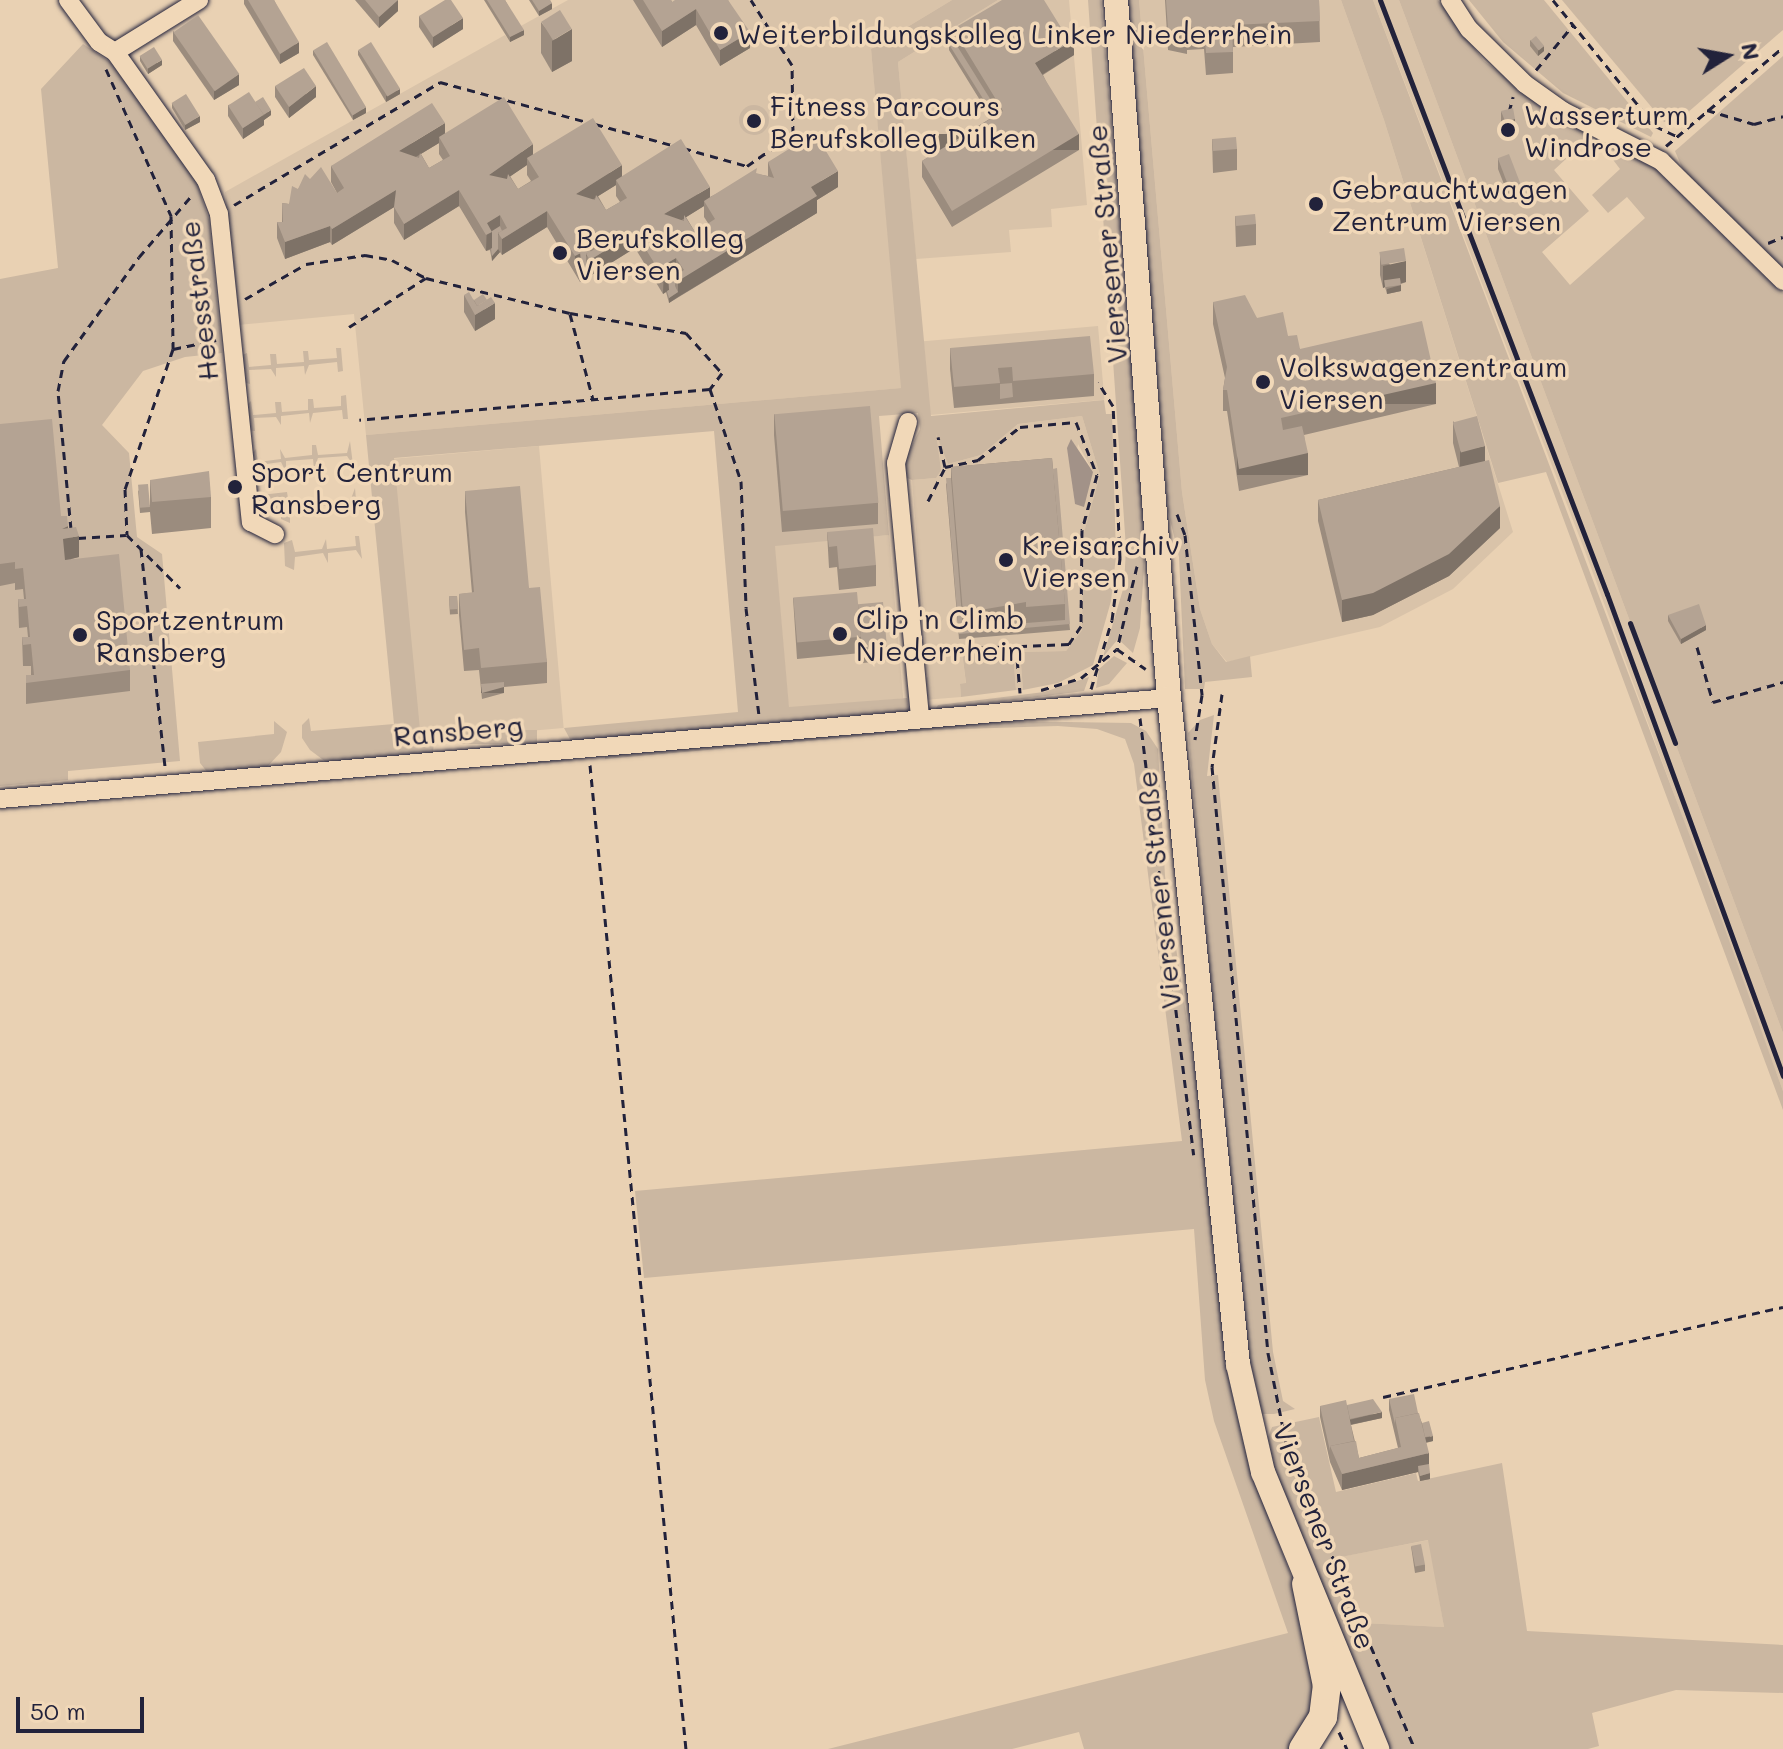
<!DOCTYPE html>
<html>
<head>
<meta charset="utf-8">
<style>
  body { margin:0 }
  #map { position:relative; width:1783px; height:1749px; overflow:hidden; background:#e9d1b3; font-family:Mali,sans-serif }
  div>[style] { position:absolute }
  [style*='--x'] { left:calc(var(--x)*1px); top:calc(var(--y)*1px); width:calc(var(--w)*1px); rotate:calc(var(--a)*1deg) }
  .built>* { inset:0; background:#d9c3a9; transform-origin:0 0 }
  .green>* { inset:0; background:#cbb7a1; transform-origin:0 0 }
  .round { border-radius:50% }
  .water>* { inset:0; background:#a29288 }
  .path>* { height:3px; margin-top:-1.5px; transform-origin:0; background:repeating-linear-gradient(90deg,#22223b 0 8px,transparent 0 14px) }
  .roads { filter:drop-shadow(0 0 2px #22223b) drop-shadow(0 0 2px #22223b) }
  .minor>* { height:18px; margin:-9px; padding:0 9px; transform-origin:9px; border-radius:9px; background:#f1d8b8 }
  .major>* { height:24px; margin:-12px; padding:0 12px; transform-origin:12px; border-radius:12px; background:#f1d8b8 }
  .highway>* { height:28px; margin:-14px; padding:0 14px; transform-origin:14px; border-radius:14px; background:#f1d8b8 }
  .rail>* { height:5px; margin:-2.5px; padding:0 2.5px; transform-origin:2.5px; border-radius:2.5px; background:#22223b }
  .wall>* { inset:0; background:#9b8c7e; transform-origin:0 0 }
  .shaded-wall>* { inset:0; background:#7e7267; transform-origin:0 0 }
  .building>* { inset:0; background:#b4a393; transform-origin:0 0 }
  .dots>* { width:22px; height:22px; translate:-50% -50%; box-sizing:border-box; border:4px solid #f1d8b8; border-radius:50% }
  span { translate:-50% -50%; white-space:nowrap; text-align:center; line-height:1.15; -webkit-text-stroke:7px #f1d8b8; paint-order:stroke }
  .poi-label { font-size:28px; color:#22223b }
  .left { translate:0 -50%; text-align:left }
  .street-label { font-size:28px; color:#22223b }
  .north { position:absolute; left:1687px; top:16px; width:80px; height:80px; -webkit-text-stroke:6px #f1d8b8; paint-order:stroke; rotate:79deg; font-size:22px; font-weight:700; line-height:32px; text-align:center; color:#22223b }
  .north::after { content:''; display:block; margin:auto; width:28px; height:36px; background:#22223b; clip-path:polygon(50% 0,100% 100%,50% 72%,0 100%) }
  .scale { position:absolute; left:16px; top:1697px; width:128px; height:36px; box-sizing:border-box; border:4px solid #22223b; border-top:0; padding-left:10px; font-size:24px; line-height:28px; white-space:nowrap; color:#22223b; -webkit-text-stroke:6px #f1d8b8; paint-order:stroke }
</style>
</head>
<body>
<div id="map">
  <div class="built">
    <div style="clip-path:polygon(568px 0,952px 0,871px 49px,902px 388px,366px 435px,354px 314px,238px 325px,225px 192px,505px 35px,510px 42px,523px 35px,519px 27px)"></div>
    <div style="clip-path:polygon(998px 0,1069px 0,1087px 205px,1051px 209px,1052px 227px,1009px 230px,1011px 252px,916px 259px,898px 62px)"></div>
    <div style="clip-path:polygon(1139px 0,1341px 0,1384px 120px,1513px 532px,1453px 589px,1380px 627px,1227px 662px,1212px 644px,1200px 609px,1182px 492px)"></div>
    <div style="clip-path:polygon(1373px 0,1399px 0,1783px 1033px,1783px 1091px,1586px 554px)"></div>
    <div style="left:1098px;top:326px;width:74px;height:175px;rotate:85deg"></div>
    <div style="clip-path:polygon(evenodd,1082px 416px,1100px 475px,1082px 630px,1066px 651px,1020px 652px,1023px 690px,1016px 690px,1013px 652px,962px 652px,966px 684px,960px 684px,961px 697px,924px 700px,923px 679px,928px 677px,912px 480px,936px 478px,936px 434px,940px 433px,948px 464px,981px 455px,1018px 424px,1082px 416px,1078px 444px,1093px 472px,1075px 504px,1072px 479px,1078px 444px)"></div>
    <div style="left:539px;top:446px;width:283px;height:146px;rotate:85deg"></div>
    <div style="left:889px;top:535px;width:164px;height:115px;rotate:85deg"></div>
    <div style="clip-path:polygon(1429px 1540px,1444px 1627px,1363px 1623px,1335px 1558px)"></div>
  </div>
  <div class="green">
    <div style="clip-path:polygon(952px 0,998px 0,898px 62px,931px 416px,1104px 400px,1106px 414px,1112px 414px,1116px 556px,1111px 601px,1093px 665px,1058px 683px,1023px 690px,1020px 652px,1066px 651px,1082px 630px,1084px 533px,1100px 475px,1082px 416px,1018px 424px,981px 455px,948px 464px,936px 434px,941px 470px,936px 478px,912px 480px,905px 477px,904px 462px,920px 429px,918px 413px,879px 416px,889px 535px,775px 546px,789px 707px,907px 698px,909px 711px,571px 741px,564px 728px,738px 712px,714px 431px,394px 458px,421px 740px,434px 739px,433px 754px,326px 762px,310px 750px,302px 738px,302px 725px,309px 718px,311px 731px,394px 724px,366px 435px,901px 388px,871px 49px)"></div>
    <div style="clip-path:polygon(1088px 0,1101px 0,1146px 536px,1140px 628px,1133px 653px,1118px 639px,1103px 657px,1124px 586px,1126px 548px)"></div>
    <div style="clip-path:polygon(1126px 0,1139px 0,1182px 492px,1200px 609px,1212px 644px,1226px 662px,1250px 656px,1252px 677px,1205px 682px,1204px 689px,1185px 689px,1179px 557px,1168px 511px)"></div>
    <div style="clip-path:polygon(1341px 0,1373px 0,1721px 918px,1783px 1091px,1783px 1110px,1546px 472px,1498px 483px,1384px 120px)"></div>
    <div style="clip-path:polygon(1399px 0,1438px 0,1484px 61px,1561px 118px,1593px 134px,1554px 170px,1589px 211px,1542px 252px,1570px 285px,1645px 218px,1627px 197px,1608px 213px,1592px 195px,1620px 169px,1611px 157px,1626px 149px,1660px 165px,1725px 227px,1783px 293px,1783px 1033px)"></div>
    <div style="clip-path:polygon(1469px 0,1544px 0,1653px 133px,1651px 137px,1563px 93px,1503px 42px)"></div>
    <div style="clip-path:polygon(1562px 0,1783px 0,1783px 30px,1679px 120px,1664px 122px)"></div>
    <div style="clip-path:polygon(83px 44px,116px 66px,195px 178px,209px 220px,222px 353px,185px 357px,143px 371px,102px 425px,129px 453px,137px 537px,162px 554px,180px 761px,68px 771px,68px 780px,0 786px,0 279px,58px 268px,41px 89px)"></div>
    <div style="clip-path:polygon(1783px 56px,1783px 274px,1683px 170px,1675px 151px)"></div>
    <div class="round" style="left:739px;top:105px;width:30px;height:30px"></div>
    <div style="clip-path:polygon(336px 348px,341px 348px,343px 371px,338px 372px,337px 362px,309px 365px,305px 375px,304px 366px,276px 368px,276px 377px,271px 369px,249px 370px,250px 384px,243px 382px,242px 355px,247px 353px,249px 367px,271px 365px,270px 354px,276px 354px,277px 364px,304px 362px,303px 351px,308px 351px,309px 360px,337px 358px)"></div>
    <div style="clip-path:polygon(346px 395px,348px 419px,343px 419px,342px 410px,313px 413px,310px 423px,309px 413px,281px 416px,281px 425px,276px 417px,254px 418px,255px 431px,246px 430px,244px 408px,251px 401px,253px 415px,276px 413px,275px 402px,281px 402px,282px 412px,308px 410px,308px 399px,313px 399px,314px 408px,341px 406px,341px 396px)"></div>
    <div style="clip-path:polygon(350px 441px,353px 465px,347px 456px,318px 458px,314px 469px,313px 459px,286px 461px,286px 472px,281px 462px,259px 465px,258px 478px,250px 475px,249px 456px,256px 449px,258px 462px,281px 459px,280px 449px,285px 458px,312px 455px,312px 445px,316px 445px,318px 455px,347px 453px)"></div>
    <div style="clip-path:polygon(355px 488px,357px 512px,351px 503px,323px 506px,324px 516px,318px 507px,290px 509px,290px 523px,281px 519px,281px 513px,255px 515px,254px 503px,261px 495px,287px 492px,289px 505px,318px 503px,317px 492px,323px 502px,351px 499px)"></div>
    <div style="clip-path:polygon(355px 536px,359px 536px,362px 559px,356px 550px,328px 553px,328px 563px,323px 553px,295px 557px,294px 570px,285px 566px,284px 543px,292px 540px,295px 552px,322px 549px,326px 539px,327px 549px,356px 546px)"></div>
    <div style="clip-path:polygon(962px 652px,1013px 652px,1016px 690px,961px 697px,960px 684px,966px 683px)"></div>
    <div style="clip-path:polygon(1114px 656px,1127px 663px,1109px 684px,1096px 688px,1099px 669px)"></div>
    <div style="clip-path:polygon(1089px 677px,1084px 691px,935px 710px,938px 705px,1044px 692px)"></div>
    <div style="clip-path:polygon(1214px 715px,1207px 776px,1218px 775px,1273px 1352px,1283px 1401px,1295px 1409px,1274px 1414px,1258px 1414px,1249px 1394px,1188px 733px,1200px 720px)"></div>
    <div style="clip-path:polygon(274px 721px,287px 732px,281px 752px,266px 768px,208px 773px,200px 763px,198px 742px,274px 734px)"></div>
    <div style="clip-path:polygon(1004px 721px,1131px 723px,1146px 731px,1158px 749px,1165px 876px,1259px 1491px,1298px 1594px,1318px 1702px,1295px 1749px,1084px 1749px,1079px 1732px,1012px 1749px,828px 1749px,1288px 1633px,1214px 1421px,1205px 1380px,1194px 1229px,644px 1278px,635px 1191px,1182px 1141px,1134px 764px,1125px 739px,1097px 729px,1058px 726px,932px 730px,605px 759px,605px 753px)"></div>
    <div style="left:537px;top:730px;width:14px;height:78px;rotate:90deg"></div>
    <div style="clip-path:polygon(563px 760px,573px 761px,401px 772px)"></div>
    <div style="clip-path:polygon(evenodd,1319px 1417px,1336px 1492px,1416px 1473px,1418px 1481px,1502px 1463px,1527px 1631px,1783px 1645px,1783px 1693px,1676px 1690px,1592px 1713px,1599px 1746px,1588px 1749px,1390px 1749px,1265px 1445px,1272px 1427px,1319px 1417px,1428px 1540px,1444px 1627px,1363px 1623px,1336px 1558px,1428px 1540px)"></div>
  </div>
  <div class="water">
    <div style="clip-path:polygon(1071px 439px,1093px 472px,1084px 507px,1075px 504px,1067px 448px)"></div>
  </div>
  <div class="path">
    <div style="--x:1553;--y:0;--w:162;--a:51"></div>
    <div style="--x:1655;--y:126;--w:26;--a:25"></div>
    <div style="--x:106;--y:69;--w:161;--a:66.1"></div>
    <div style="--x:171;--y:216;--w:133;--a:89.1"></div>
    <div style="--x:173;--y:349;--w:148;--a:108.9"></div>
    <div style="--x:125;--y:489;--w:46;--a:87.5"></div>
    <div style="--x:127;--y:535;--w:75;--a:45"></div>
    <div style="--x:1536;--y:70;--w:58;--a:-50.6"></div>
    <div style="--x:1707;--y:110;--w:49;--a:16.6"></div>
    <div style="--x:1754;--y:124;--w:30;--a:-15"></div>
    <div style="--x:1509;--y:112;--w:16;--a:-75"></div>
    <div style="--x:595;--y:124;--w:80;--a:15.3"></div>
    <div style="--x:1666;--y:146;--w:153;--a:-40.2"></div>
    <div style="--x:683;--y:148;--w:66;--a:15.7"></div>
    <div style="--x:747;--y:166;--w:56;--a:-34.8"></div>
    <div style="--x:793;--y:134;--w:69;--a:-90.8"></div>
    <div style="--x:792;--y:65;--w:77;--a:-122.2"></div>
    <div style="--x:234;--y:205;--w:240;--a:-30.8"></div>
    <div style="--x:440;--y:82;--w:152;--a:15.2"></div>
    <div style="--x:1768;--y:243;--w:16;--a:-22"></div>
    <div style="--x:245;--y:299;--w:70;--a:-29.8"></div>
    <div style="--x:306;--y:264;--w:60;--a:-8.7"></div>
    <div style="--x:365;--y:255;--w:27;--a:10"></div>
    <div style="--x:392;--y:260;--w:38;--a:28"></div>
    <div style="--x:570;--y:314;--w:88;--a:74.9"></div>
    <div style="--x:349;--y:327;--w:91;--a:-32.5"></div>
    <div style="--x:426;--y:278;--w:148;--a:13.7"></div>
    <div style="--x:570;--y:313;--w:118;--a:9.8"></div>
    <div style="--x:686;--y:333;--w:54;--a:48"></div>
    <div style="--x:722;--y:373;--w:20;--a:127"></div>
    <div style="--x:710;--y:389;--w:352;--a:175"></div>
    <div style="--x:173;--y:349;--w:44;--a:-11.8"></div>
    <div style="--x:710;--y:389;--w:97;--a:71.4"></div>
    <div style="--x:741;--y:481;--w:127;--a:87.7"></div>
    <div style="--x:746;--y:608;--w:108;--a:83.1"></div>
    <div style="--x:945;--y:467;--w:34;--a:-12"></div>
    <div style="--x:978;--y:460;--w:53;--a:-38.2"></div>
    <div style="--x:1020;--y:427;--w:56;--a:-5.1"></div>
    <div style="--x:1076;--y:422;--w:57;--a:68.4"></div>
    <div style="--x:1097;--y:475;--w:57;--a:105.3"></div>
    <div style="--x:1082;--y:530;--w:96;--a:90.6"></div>
    <div style="--x:1081;--y:626;--w:22;--a:124"></div>
    <div style="--x:1069;--y:644;--w:122;--a:177.7"></div>
    <div style="--x:928;--y:501;--w:38;--a:-63"></div>
    <div style="--x:945;--y:467;--w:31;--a:-103"></div>
    <div style="--x:1177;--y:514;--w:22;--a:69"></div>
    <div style="--x:1185;--y:535;--w:161;--a:83.9"></div>
    <div style="--x:1202;--y:695;--w:45;--a:99"></div>
    <div style="--x:71;--y:529;--w:139;--a:-95.4"></div>
    <div style="--x:58;--y:391;--w:31;--a:-79"></div>
    <div style="--x:64;--y:361;--w:128;--a:-54.2"></div>
    <div style="--x:139;--y:257;--w:83;--a:-49.4"></div>
    <div style="--x:78;--y:538;--w:48;--a:-3.6"></div>
    <div style="--x:141;--y:549;--w:220;--a:83.7"></div>
    <div style="--x:1137;--y:566;--w:85;--a:103.5"></div>
    <div style="--x:1117;--y:649;--w:35;--a:35"></div>
    <div style="--x:1016;--y:646;--w:47;--a:85.1"></div>
    <div style="--x:1697;--y:647;--w:57;--a:73.8"></div>
    <div style="--x:1713;--y:702;--w:73;--a:-15.9"></div>
    <div style="--x:1091;--y:689;--w:72;--a:-73.1"></div>
    <div style="--x:1112;--y:620;--w:63;--a:-82.6"></div>
    <div style="--x:1120;--y:558;--w:152;--a:-92.6"></div>
    <div style="--x:1113;--y:406;--w:28;--a:-122"></div>
    <div style="--x:1041;--y:690;--w:42;--a:-16.7"></div>
    <div style="--x:1081;--y:678;--w:46;--a:-38.9"></div>
    <div style="--x:1222;--y:694;--w:74;--a:97.8"></div>
    <div style="--x:1212;--y:767;--w:589;--a:84.54"></div>
    <div style="--x:1268;--y:1353;--w:102;--a:78.7"></div>
    <div style="--x:1288;--y:1453;--w:322;--a:66.8"></div>
    <div style="--x:1140;--y:718;--w:440;--a:83"></div>
    <div style="--x:590;--y:765;--w:989;--a:84.43"></div>
    <div style="--x:1383;--y:1397;--w:410;--a:-12.7"></div>
    <div style="--x:1339;--y:1732;--w:19;--a:65"></div>
  </div>
  <div class="roads">
    <div class="minor">
      <div style="--x:68;--y:0;--w:52;--a:53.6"></div>
      <div style="--x:99;--y:42;--w:19;--a:32"></div>
      <div style="--x:115;--y:52;--w:157;--a:54.6"></div>
      <div style="--x:206;--y:180;--w:36;--a:69"></div>
      <div style="--x:219;--y:214;--w:310;--a:84.1"></div>
      <div style="--x:251;--y:522;--w:27;--a:27"></div>
      <div style="--x:1450;--y:0;--w:35;--a:57"></div>
      <div style="--x:1469;--y:29;--w:78;--a:44.5"></div>
      <div style="--x:1525;--y:84;--w:47;--a:35.4"></div>
      <div style="--x:1563;--y:111;--w:110;--a:27"></div>
      <div style="--x:1661;--y:161;--w:171;--a:44.5"></div>
      <div style="--x:115;--y:52;--w:99;--a:-31.8"></div>
      <div style="--x:908;--y:422;--w:43;--a:106.3"></div>
      <div style="--x:896;--y:463;--w:256;--a:84.6"></div>
      <div style="--x:0;--y:799;--w:1173;--a:-4.94"></div>
    </div>
    <div class="major">
      <div style="--x:1116;--y:0;--w:700;--a:85.66"></div>
      <div style="--x:1169;--y:698;--w:670;--a:84.09"></div>
      <div style="--x:1238;--y:1364;--w:111;--a:77"></div>
      <div style="--x:1263;--y:1472;--w:300;--a:67.6"></div>
    </div>
    <div class="highway">
      <div style="--x:1303;--y:1749;--w:38;--a:-58"></div>
      <div style="--x:1323;--y:1717;--w:31;--a:-83"></div>
      <div style="--x:1327;--y:1686;--w:104;--a:-101.6"></div>
    </div>
  </div>
  <div class="rail">
    <div style="--x:1380;--y:0;--w:636;--a:69.09"></div>
    <div style="--x:1607;--y:594;--w:513;--a:69.94"></div>
    <div style="--x:1630;--y:623;--w:128;--a:69.4"></div>
  </div>
  <div class="wall">
    <div style="clip-path:polygon(244px 0,274px 0,299px 53px,280px 64px,244px 4px)"></div>
    <div style="clip-path:polygon(355px 0,398px 0,398px 11px,379px 28px)"></div>
    <div style="clip-path:polygon(484px 0,505px 0,524px 35px,510px 42px)"></div>
    <div style="clip-path:polygon(529px 0,550px 0,552px 9px,539px 16px)"></div>
    <div style="clip-path:polygon(633px 0,671px 0,672px 2px,728px 0,750px 48px,720px 66px,696px 25px,662px 47px)"></div>
    <div style="clip-path:polygon(1165px 0,1319px 0,1320px 42px,1233px 47px,1233px 73px,1206px 75px,1204px 49px,1187px 50px,1187px 54px,1168px 50px)"></div>
    <div style="clip-path:polygon(419px 16px,463px 29px,433px 48px,419px 27px)"></div>
    <div style="clip-path:polygon(541px 22px,572px 61px,552px 72px,541px 53px)"></div>
    <div style="clip-path:polygon(953px 29px,1074px 55px,1043px 75px,1079px 150px,952px 227px,922px 177px,922px 161px,991px 118px,949px 50px,949px 44px,953px 42px)"></div>
    <div style="clip-path:polygon(173px 31px,239px 85px,214px 100px,173px 41px)"></div>
    <div style="clip-path:polygon(1530px 40px,1544px 51px,1538px 56px,1530px 46px)"></div>
    <div style="clip-path:polygon(313px 50px,366px 113px,353px 120px,313px 55px)"></div>
    <div style="clip-path:polygon(358px 50px,400px 94px,386px 102px,358px 55px)"></div>
    <div style="clip-path:polygon(140px 56px,162px 65px,148px 74px,140px 61px)"></div>
    <div style="clip-path:polygon(275px 86px,316px 97px,289px 118px,275px 97px)"></div>
    <div style="clip-path:polygon(255px 102px,271px 115px,264px 120px,264px 125px,243px 139px,228px 116px,228px 105px)"></div>
    <div style="clip-path:polygon(172px 103px,200px 122px,185px 130px,172px 108px)"></div>
    <div style="clip-path:polygon(1501px 111px,1515px 135px,1505px 138px,1501px 127px)"></div>
    <div style="clip-path:polygon(evenodd,445px 134px,710px 197px,757px 174px,768px 176px,768px 162px,838px 187px,817px 200px,817px 213px,669px 303px,666px 292px,663px 294px,635px 248px,590px 276px,588px 273px,580px 282px,547px 227px,502px 255px,500px 252px,492px 261px,490px 250px,486px 251px,459px 206px,404px 240px,394px 223px,394px 207px,332px 245px,330px 242px,285px 259px,277px 238px,277px 222px,282px 222px,282px 203px,289px 204px,298px 189px,310px 179px,337px 193px,331px 182px,331px 166px,445px 134px,439px 143px,439px 154px,443px 160px,429px 168px,421px 154px,439px 143px,445px 134px,527px 165px,527px 175px,531px 181px,518px 189px,510px 176px,527px 165px,445px 134px,616px 185px,616px 196px,620px 202px,606px 210px,598px 196px,616px 185px,445px 134px,704px 206px,704px 217px,708px 223px,695px 232px,686px 217px,704px 206px)"></div>
    <div style="clip-path:polygon(1212px 139px,1237px 149px,1237px 170px,1213px 173px)"></div>
    <div style="clip-path:polygon(1498px 158px,1522px 199px,1511px 202px,1498px 169px)"></div>
    <div style="clip-path:polygon(1235px 216px,1256px 224px,1256px 245px,1236px 247px)"></div>
    <div style="clip-path:polygon(1380px 254px,1406px 282px,1401px 284px,1401px 291px,1387px 294px,1385px 287px,1383px 288px,1380px 275px)"></div>
    <div style="clip-path:polygon(464px 295px,474px 300px,495px 319px,475px 331px,464px 312px)"></div>
    <div style="clip-path:polygon(1213px 302px,1257px 318px,1288px 336px,1300px 349px,1436px 404px,1304px 435px,1308px 475px,1239px 491px,1227px 411px,1223px 411px,1223px 390px,1225px 378px,1213px 324px)"></div>
    <div style="clip-path:polygon(950px 348px,1094px 374px,1094px 396px,954px 408px,950px 369px)"></div>
    <div style="clip-path:polygon(774px 414px,878px 503px,878px 524px,782px 532px,774px 435px)"></div>
    <div style="clip-path:polygon(1453px 421px,1485px 461px,1500px 528px,1449px 576px,1373px 615px,1342px 622px,1318px 521px,1318px 500px,1459px 467px,1453px 443px)"></div>
    <div style="clip-path:polygon(0 424px,68px 528px,79px 557px,71px 559px,130px 670px,130px 691px,26px 704px,26px 675px,31px 675px,31px 666px,23px 666px,22px 637px,28px 637px,27px 627px,19px 628px,18px 599px,24px 599px,23px 589px,15px 590px,15px 583px,0 586px)"></div>
    <div style="clip-path:polygon(1052px 458px,1070px 630px,959px 639px,946px 484px,951px 478px,951px 467px)"></div>
    <div style="clip-path:polygon(150px 480px,211px 497px,211px 528px,152px 534px,150px 512px,140px 513px,138px 490px,150px 506px)"></div>
    <div style="clip-path:polygon(465px 491px,529px 588px,547px 662px,547px 683px,504px 687px,504px 693px,482px 699px,479px 670px,464px 671px,459px 615px,459px 594px,472px 593px,465px 512px)"></div>
    <div style="clip-path:polygon(827px 532px,876px 565px,876px 586px,839px 590px,837px 567px,829px 568px)"></div>
    <div style="left:457px;top:596px;width:18px;height:8px;rotate:87deg"></div>
    <div style="clip-path:polygon(793px 598px,858px 604px,887px 650px,887px 661px,862px 663px,861px 653px,797px 659px)"></div>
    <div style="clip-path:polygon(1668px 615px,1706px 630px,1681px 644px,1668px 621px)"></div>
    <div style="clip-path:polygon(1389px 1399px,1418px 1413px,1422px 1423px,1433px 1441px,1426px 1443px,1430px 1479px,1420px 1481px,1418px 1472px,1342px 1490px,1330px 1462px,1320px 1417px,1320px 1406px,1347px 1405px,1382px 1418px,1351px 1425px,1359px 1458px,1398px 1448px,1389px 1410px)"></div>
    <div style="clip-path:polygon(1411px 1546px,1425px 1565px,1425px 1571px,1415px 1573px)"></div>
  </div>
  <div class="shaded-wall">
    <div style="clip-path:polygon(398px 0,398px 11px,379px 28px,379px 17px)"></div>
    <div style="clip-path:polygon(552px 3px,552px 9px,539px 16px,539px 11px)"></div>
    <div style="clip-path:polygon(696px 9px,696px 25px,662px 47px,662px 31px)"></div>
    <div style="clip-path:polygon(463px 18px,463px 29px,433px 48px,433px 37px)"></div>
    <div style="clip-path:polygon(572px 29px,572px 61px,552px 72px,552px 41px)"></div>
    <div style="clip-path:polygon(524px 30px,524px 35px,510px 42px,510px 37px)"></div>
    <div style="clip-path:polygon(750px 32px,750px 48px,720px 66px,720px 50px)"></div>
    <div style="clip-path:polygon(299px 42px,299px 53px,280px 64px,280px 54px)"></div>
    <div style="clip-path:polygon(1070px 42px,1074px 49px,1074px 55px,1035px 79px,1035px 63px)"></div>
    <div style="clip-path:polygon(1544px 46px,1544px 51px,1538px 56px,1538px 50px)"></div>
    <div style="clip-path:polygon(162px 60px,162px 65px,148px 74px,148px 68px)"></div>
    <div style="clip-path:polygon(239px 74px,239px 85px,214px 100px,214px 89px)"></div>
    <div style="clip-path:polygon(316px 86px,316px 97px,289px 118px,289px 107px)"></div>
    <div style="clip-path:polygon(400px 89px,400px 94px,386px 102px,386px 96px)"></div>
    <div style="clip-path:polygon(366px 107px,366px 113px,353px 120px,353px 115px)"></div>
    <div style="clip-path:polygon(271px 110px,271px 115px,264px 120px,264px 125px,243px 139px,243px 128px)"></div>
    <div style="clip-path:polygon(200px 116px,200px 122px,185px 130px,185px 124px)"></div>
    <div style="clip-path:polygon(1515px 119px,1515px 135px,1505px 138px,1505px 121px)"></div>
    <div style="clip-path:polygon(445px 123px,445px 139px,439px 137px,439px 143px,399px 167px,399px 151px)"></div>
    <div style="left:1079px;top:134px;width:16px;height:149px;rotate:90deg"></div>
    <div style="clip-path:polygon(533px 144px,533px 161px,527px 158px,527px 165px,489px 191px,489px 175px)"></div>
    <div style="clip-path:polygon(622px 165px,622px 182px,616px 180px,616px 185px,576px 210px,576px 194px)"></div>
    <div style="clip-path:polygon(838px 171px,838px 187px,817px 200px,817px 213px,678px 297px,678px 281px,811px 187px)"></div>
    <div style="clip-path:polygon(710px 187px,710px 203px,704px 201px,704px 206px,664px 231px,664px 214px)"></div>
    <div style="clip-path:polygon(1522px 188px,1522px 199px,1511px 202px,1511px 192px)"></div>
    <div style="clip-path:polygon(396px 190px,396px 206px,332px 245px,332px 229px)"></div>
    <div style="clip-path:polygon(459px 190px,459px 206px,404px 240px,404px 224px)"></div>
    <div style="clip-path:polygon(547px 211px,547px 227px,502px 255px,502px 239px)"></div>
    <div style="clip-path:polygon(500px 215px,500px 231px,492px 248px,486px 251px,487px 223px)"></div>
    <div style="clip-path:polygon(330px 226px,330px 242px,285px 259px,285px 242px)"></div>
    <div style="clip-path:polygon(635px 232px,635px 248px,590px 276px,590px 260px)"></div>
    <div style="clip-path:polygon(588px 236px,588px 252px,581px 269px,575px 267px,575px 244px)"></div>
    <div style="clip-path:polygon(498px 249px,500px 252px,492px 261px,492px 256px)"></div>
    <div style="clip-path:polygon(676px 258px,676px 274px,669px 290px,663px 294px,664px 265px)"></div>
    <div style="clip-path:polygon(1406px 261px,1406px 282px,1386px 287px,1385px 282px,1385px 287px,1383px 288px,1383px 266px)"></div>
    <div style="clip-path:polygon(586px 270px,588px 273px,580px 282px,580px 276px)"></div>
    <div style="clip-path:polygon(1401px 285px,1401px 291px,1387px 294px,1387px 289px)"></div>
    <div style="clip-path:polygon(678px 292px,678px 297px,669px 303px,669px 298px)"></div>
    <div style="clip-path:polygon(495px 303px,495px 319px,475px 331px,475px 315px)"></div>
    <div style="left:1436px;top:383px;width:21px;height:159px;rotate:90deg"></div>
    <div style="clip-path:polygon(1485px 446px,1485px 467px,1460px 473px,1460px 451px)"></div>
    <div style="left:1308px;top:453px;width:22px;height:71px;rotate:90deg"></div>
    <div style="clip-path:polygon(1500px 506px,1500px 528px,1449px 576px,1373px 615px,1342px 622px,1342px 600px)"></div>
    <div style="clip-path:polygon(68px 526px,68px 538px,79px 536px,79px 557px,63px 561px,62px 529px)"></div>
    <div style="clip-path:polygon(1706px 625px,1706px 630px,1681px 644px,1681px 639px)"></div>
    <div style="left:504px;top:687px;width:6px;height:23px;rotate:90deg"></div>
    <div style="clip-path:polygon(1382px 1412px,1382px 1418px,1349px 1425px,1349px 1420px)"></div>
    <div style="clip-path:polygon(1433px 1436px,1433px 1441px,1423px 1443px,1423px 1438px)"></div>
    <div style="clip-path:polygon(1429px 1453px,1429px 1469px,1418px 1466px,1418px 1472px,1342px 1490px,1342px 1474px)"></div>
    <div style="clip-path:polygon(1430px 1473px,1430px 1479px,1420px 1481px,1420px 1476px)"></div>
  </div>
  <div class="building">
    <div style="clip-path:polygon(248px 0,274px 0,299px 42px,280px 54px)"></div>
    <div style="clip-path:polygon(365px 0,398px 0,379px 17px)"></div>
    <div style="clip-path:polygon(445px 0,451px 0,463px 18px,433px 37px,419px 16px)"></div>
    <div style="clip-path:polygon(487px 0,505px 0,524px 30px,510px 37px)"></div>
    <div style="clip-path:polygon(532px 0,550px 0,552px 3px,539px 11px)"></div>
    <div style="clip-path:polygon(643px 0,671px 0,672px 2px,675px 0,728px 0,750px 32px,720px 50px,696px 9px,662px 31px)"></div>
    <div style="clip-path:polygon(1002px 0,1044px 0,1070px 42px,1035px 63px,1079px 134px,952px 211px,922px 161px,1003px 111px,953px 29px)"></div>
    <div style="clip-path:polygon(1166px 0,1319px 0,1320px 21px,1232px 25px,1233px 52px,1206px 53px,1204px 27px,1186px 28px,1187px 33px,1168px 29px)"></div>
    <div style="left:560px;top:10px;width:22px;height:22px;rotate:58deg"></div>
    <div style="left:198px;top:15px;width:72px;height:30px;rotate:55deg"></div>
    <div style="left:1536px;top:36px;width:13px;height:7px;rotate:51deg"></div>
    <div style="left:954px;top:41px;width:86px;height:6px;rotate:58deg"></div>
    <div style="left:327px;top:42px;width:76px;height:16px;rotate:59deg"></div>
    <div style="left:371px;top:42px;width:55px;height:15px;rotate:58deg"></div>
    <div style="left:154px;top:47px;width:15px;height:17px;rotate:58deg"></div>
    <div style="clip-path:polygon(304px 68px,316px 86px,289px 107px,275px 86px)"></div>
    <div style="left:249px;top:92px;width:27px;height:25px;rotate:57deg"></div>
    <div style="left:186px;top:94px;width:26px;height:17px;rotate:58deg"></div>
    <div style="clip-path:polygon(263px 97px,271px 110px,262px 116px,264px 115px,255px 102px)"></div>
    <div style="clip-path:polygon(504px 97px,533px 144px,489px 175px,507px 179px,508px 174px,518px 189px,539px 177px,527px 158px,593px 118px,622px 165px,576px 194px,595px 200px,596px 195px,606px 210px,627px 198px,616px 180px,681px 139px,710px 187px,664px 214px,684px 221px,684px 215px,695px 232px,715px 219px,704px 201px,757px 168px,756px 173px,774px 178px,768px 162px,815px 133px,838px 171px,811px 187px,817px 196px,678px 281px,675px 275px,684px 270px,676px 258px,664px 265px,669px 274px,663px 277px,635px 232px,590px 260px,586px 254px,595px 249px,588px 236px,575px 244px,581px 253px,575px 256px,547px 211px,502px 239px,498px 233px,507px 228px,500px 215px,487px 223px,492px 232px,486px 235px,459px 190px,404px 224px,394px 207px,396px 190px,332px 229px,330px 226px,285px 242px,277px 222px,283px 222px,282px 203px,289px 204px,292px 186px,298px 189px,305px 174px,310px 179px,321px 167px,337px 193px,344px 188px,331px 166px,432px 103px,445px 123px,399px 151px,419px 158px,420px 153px,429px 168px,450px 156px,439px 137px)"></div>
    <div style="clip-path:polygon(1513px 108px,1515px 119px,1505px 121px,1501px 111px)"></div>
    <div style="left:1236px;top:137px;width:12px;height:24px;rotate:85deg"></div>
    <div style="left:1509px;top:154px;width:36px;height:12px;rotate:69deg"></div>
    <div style="left:1255px;top:214px;width:10px;height:20px;rotate:84deg"></div>
    <div style="clip-path:polygon(500px 226px,502px 231px,498px 233px,498px 249px,492px 256px,491px 249px,492px 248px,492px 231px)"></div>
    <div style="clip-path:polygon(588px 247px,591px 252px,586px 254px,586px 270px,580px 276px,575px 267px,581px 264px,580px 252px)"></div>
    <div style="left:1404px;top:248px;width:13px;height:25px;rotate:81deg"></div>
    <div style="clip-path:polygon(676px 268px,679px 273px,675px 275px,675px 286px,678px 292px,669px 298px,667px 291px,669px 290px,668px 273px)"></div>
    <div style="left:1400px;top:278px;width:7px;height:16px;rotate:82deg"></div>
    <div style="clip-path:polygon(469px 292px,477px 306px,491px 297px,495px 303px,475px 315px,464px 295px)"></div>
    <div style="clip-path:polygon(483px 294px,487px 300px,477px 306px,474px 300px)"></div>
    <div style="clip-path:polygon(1245px 295px,1257px 318px,1283px 312px,1288px 336px,1297px 335px,1300px 349px,1422px 321px,1436px 383px,1281px 418px,1283px 430px,1302px 426px,1308px 453px,1239px 469px,1227px 390px,1223px 390px,1227px 367px,1213px 302px)"></div>
    <div style="clip-path:polygon(1090px 336px,1094px 374px,1013px 381px,1012px 367px,998px 368px,1000px 383px,954px 387px,950px 348px)"></div>
    <div style="clip-path:polygon(1012px 383px,1013px 397px,1000px 399px,1000px 384px)"></div>
    <div style="left:870px;top:406px;width:97px;height:96px;rotate:85deg"></div>
    <div style="left:1477px;top:416px;width:31px;height:25px;rotate:75deg"></div>
    <div style="clip-path:polygon(52px 419px,61px 516px,67px 516px,68px 526px,62px 529px,76px 527px,79px 536px,63px 539px,65px 560px,119px 554px,130px 670px,26px 683px,26px 675px,34px 675px,31px 644px,23px 645px,22px 637px,30px 637px,27px 606px,19px 607px,18px 599px,26px 599px,23px 568px,15px 569px,15px 562px,0 564px,0 424px)"></div>
    <div style="clip-path:polygon(1052px 458px,1065px 604px,1026px 607px,1026px 602px,963px 613px,951px 467px)"></div>
    <div style="clip-path:polygon(1489px 460px,1500px 506px,1449px 554px,1373px 593px,1342px 600px,1318px 500px)"></div>
    <div style="clip-path:polygon(1057px 468px,1070px 624px,959px 634px,946px 478px,951px 478px,963px 629px,1026px 618px,1026px 623px,1065px 620px,1065px 604px,1053px 469px)"></div>
    <div style="clip-path:polygon(209px 471px,211px 497px,152px 502px,150px 480px)"></div>
    <div style="left:148px;top:484px;width:23px;height:10px;rotate:85deg"></div>
    <div style="clip-path:polygon(520px 486px,529px 588px,540px 587px,547px 662px,481px 668px,479px 648px,464px 650px,459px 594px,474px 592px,465px 491px)"></div>
    <div style="clip-path:polygon(873px 528px,876px 565px,839px 569px,837px 546px,829px 547px,827px 532px)"></div>
    <div style="left:857px;top:592px;width:45px;height:64px;rotate:85deg"></div>
    <div style="left:457px;top:596px;width:13px;height:8px;rotate:86deg"></div>
    <div style="left:883px;top:602px;width:48px;height:25px;rotate:85deg"></div>
    <div style="clip-path:polygon(1699px 604px,1706px 625px,1681px 639px,1668px 615px)"></div>
    <div style="clip-path:polygon(504px 682px,504px 687px,482px 693px,481px 684px)"></div>
    <div style="clip-path:polygon(1414px 1394px,1418px 1413px,1395px 1418px,1395px 1424px,1389px 1399px)"></div>
    <div style="clip-path:polygon(1373px 1399px,1382px 1412px,1350px 1419px,1347px 1405px)"></div>
    <div style="clip-path:polygon(1346px 1400px,1354px 1441px,1330px 1446px,1330px 1451px,1320px 1406px)"></div>
    <div style="clip-path:polygon(1419px 1413px,1429px 1453px,1342px 1474px,1330px 1446px,1356px 1441px,1359px 1458px,1401px 1447px,1395px 1418px)"></div>
    <div style="clip-path:polygon(1429px 1421px,1433px 1436px,1425px 1437px,1422px 1423px)"></div>
    <div style="clip-path:polygon(1429px 1464px,1430px 1473px,1420px 1476px,1418px 1466px)"></div>
    <div style="left:1421px;top:1544px;width:21px;height:10px;rotate:79deg"></div>
  </div>
  <div class="dots">
    <div style="left:721px;top:33px;background:#22223b"></div>
    <div style="left:754px;top:121px;background:#22223b"></div>
    <div style="left:1508px;top:130px;background:#22223b"></div>
    <div style="left:1316px;top:204px;background:#22223b"></div>
    <div style="left:560px;top:253px;background:#22223b"></div>
    <div style="left:1263px;top:382px;background:#22223b"></div>
    <div style="left:235px;top:487px;background:#22223b"></div>
    <div style="left:1006px;top:560px;background:#22223b"></div>
    <div style="left:840px;top:634px;background:#22223b"></div>
    <div style="left:80px;top:635px;background:#22223b"></div>
  </div>
  <div class="poi-label">
    <span class="left" style="left:737px;top:33px">Weiterbildungskolleg Linker Niederrhein</span>
    <span class="left" style="left:770px;top:121px">Fitness Parcours<br>Berufskolleg Dülken</span>
    <span class="left" style="left:1524px;top:130px">Wasserturm<br>Windrose</span>
    <span class="left" style="left:1332px;top:204px">Gebrauchtwagen<br>Zentrum Viersen</span>
    <span class="left" style="left:576px;top:253px">Berufskolleg<br>Viersen</span>
    <span class="left" style="left:1279px;top:382px">Volkswagenzentraum<br>Viersen</span>
    <span class="left" style="left:251px;top:487px">Sport Centrum<br>Ransberg</span>
    <span class="left" style="left:1022px;top:560px">Kreisarchiv<br>Viersen</span>
    <span class="left" style="left:856px;top:634px">Clip 'n Climb<br>Niederrhein</span>
    <span class="left" style="left:96px;top:635px">Sportzentrum<br>Ransberg</span>
  </div>
  <div class="street-label">
    <span style="left:1106px;top:244px;rotate:-95deg">Viersener Straße</span>
    <span style="left:198px;top:301px;rotate:-97deg">Heesstraße</span>
    <span style="left:458px;top:730px;rotate:-5deg">Ransberg</span>
    <span style="left:1158px;top:890px;rotate:-96deg">Viersener Straße</span>
    <span style="left:1325px;top:1536px;rotate:69deg">Viersener Straße</span>
  </div>
  <div class="north">N</div>
  <div class="scale">50 m</div>
</div>
</body>
</html>
